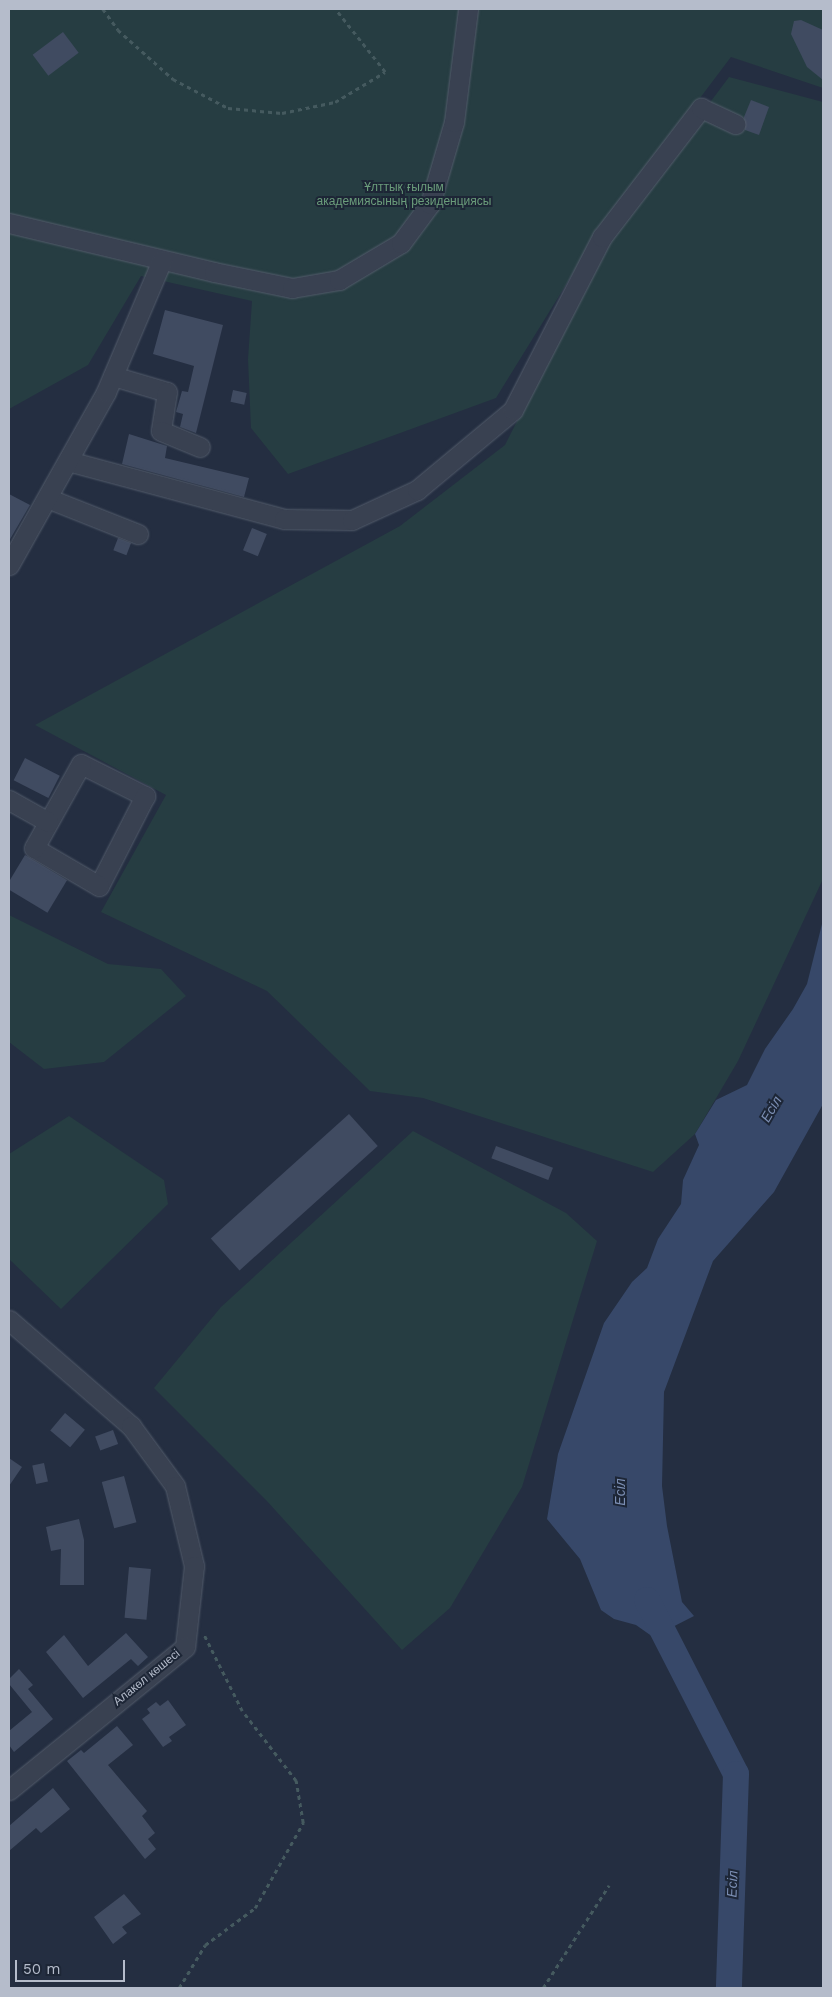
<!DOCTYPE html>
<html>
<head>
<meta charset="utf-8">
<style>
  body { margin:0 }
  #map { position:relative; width:832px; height:1997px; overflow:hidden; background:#242e41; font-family:"Work Sans",sans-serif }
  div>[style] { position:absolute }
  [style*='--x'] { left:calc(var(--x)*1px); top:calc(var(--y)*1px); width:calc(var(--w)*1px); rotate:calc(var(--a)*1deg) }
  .green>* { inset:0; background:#263d42 }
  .water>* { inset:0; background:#374869 }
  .river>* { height:26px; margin:-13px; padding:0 13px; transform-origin:13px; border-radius:13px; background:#374869 }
  .building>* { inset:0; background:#404b61; transform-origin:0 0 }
  .path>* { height:2.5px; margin-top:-1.25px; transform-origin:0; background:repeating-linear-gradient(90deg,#455a5f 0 4px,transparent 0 8px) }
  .roads { filter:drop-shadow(0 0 1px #535c6b) drop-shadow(0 0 1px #535c6b) }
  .minor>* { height:19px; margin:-9.5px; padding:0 9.5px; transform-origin:9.5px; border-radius:9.5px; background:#394151 }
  span { translate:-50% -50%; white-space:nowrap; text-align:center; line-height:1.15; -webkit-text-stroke:4px #1d2636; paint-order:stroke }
  .park-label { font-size:12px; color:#6b9d7b }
  .street-label { font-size:12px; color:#b5bccb }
  .water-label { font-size:14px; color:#7c8fb4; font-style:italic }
  .frame { position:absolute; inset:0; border:10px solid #b5bccb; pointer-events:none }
  .scale { position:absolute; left:15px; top:1960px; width:110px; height:22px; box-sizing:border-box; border:2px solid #b5bccb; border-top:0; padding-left:6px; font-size:15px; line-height:18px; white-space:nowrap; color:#b5bccb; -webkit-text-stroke:4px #1d2636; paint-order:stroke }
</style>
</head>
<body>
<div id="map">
  <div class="green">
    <div style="clip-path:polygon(9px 9px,823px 9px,823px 88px,731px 57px,598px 233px,496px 398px,288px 474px,251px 428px,248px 359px,252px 301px,141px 276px,88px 365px,9px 409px)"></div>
    <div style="clip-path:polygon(729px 77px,823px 102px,823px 879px,738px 1061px,695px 1134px,653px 1172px,423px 1098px,370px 1091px,267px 991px,101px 912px,166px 795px,35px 725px,400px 526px,505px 445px,611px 235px)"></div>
    <div style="clip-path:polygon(9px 915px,108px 964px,161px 969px,186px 996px,104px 1062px,44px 1069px,9px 1042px)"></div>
    <div style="clip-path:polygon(69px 1116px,164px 1180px,168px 1204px,61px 1309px,9px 1259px,9px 1154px)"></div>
    <div style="clip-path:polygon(413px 1131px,566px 1213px,597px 1241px,522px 1487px,450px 1608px,402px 1650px,266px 1500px,154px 1388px,221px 1307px)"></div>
  </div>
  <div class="water">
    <div style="clip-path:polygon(823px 920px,823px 1104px,774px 1192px,713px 1261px,664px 1392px,662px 1486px,667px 1526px,682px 1602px,694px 1616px,653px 1637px,636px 1625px,614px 1619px,601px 1610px,580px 1559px,547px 1519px,558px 1454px,604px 1323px,632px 1282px,647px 1268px,658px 1239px,681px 1204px,683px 1180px,699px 1145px,695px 1134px,716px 1100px,747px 1085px,765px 1049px,793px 1009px,807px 984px)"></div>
  </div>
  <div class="river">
    <div style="--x:647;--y:1600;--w:195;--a:62.9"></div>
    <div style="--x:736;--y:1774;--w:214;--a:91.9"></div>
  </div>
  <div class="building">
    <div style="clip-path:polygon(801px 20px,823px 30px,823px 80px,807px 67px,791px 34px,794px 21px)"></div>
    <div style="left:63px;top:32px;width:26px;height:38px;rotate:53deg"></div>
    <div style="clip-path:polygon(751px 100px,769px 107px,759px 135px,745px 130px,744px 117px)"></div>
    <div style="clip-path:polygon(165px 310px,223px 325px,196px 433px,180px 427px,183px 414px,176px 412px,182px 391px,188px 392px,194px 366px,153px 354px)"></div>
    <div style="left:233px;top:390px;width:14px;height:12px;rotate:12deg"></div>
    <div style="clip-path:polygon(129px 434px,167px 446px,165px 458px,249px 478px,244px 497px,122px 464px)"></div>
    <div style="clip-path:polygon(9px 494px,30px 505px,9px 541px)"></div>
    <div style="left:252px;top:528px;width:16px;height:24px;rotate:22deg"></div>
    <div style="left:118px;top:538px;width:14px;height:13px;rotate:21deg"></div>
    <div style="left:25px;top:758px;width:39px;height:25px;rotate:27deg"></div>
    <div style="left:25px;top:855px;width:49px;height:38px;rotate:31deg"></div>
    <div style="left:349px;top:1114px;width:43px;height:186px;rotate:48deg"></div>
    <div style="left:496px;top:1146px;width:61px;height:13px;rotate:21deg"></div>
    <div style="left:65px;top:1413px;width:26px;height:23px;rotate:40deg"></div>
    <div style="left:113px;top:1430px;width:15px;height:19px;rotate:70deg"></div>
    <div style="clip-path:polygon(9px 1458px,22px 1467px,9px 1486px)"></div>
    <div style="left:44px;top:1463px;width:19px;height:12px;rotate:78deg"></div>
    <div style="left:124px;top:1476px;width:48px;height:23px;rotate:75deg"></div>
    <div style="clip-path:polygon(79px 1519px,84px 1540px,84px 1585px,60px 1585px,61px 1549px,51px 1551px,46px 1527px)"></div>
    <div style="left:129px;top:1567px;width:22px;height:51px;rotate:5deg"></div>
    <div style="clip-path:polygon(126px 1633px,148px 1657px,138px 1666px,131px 1659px,83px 1698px,46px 1652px,64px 1635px,88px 1666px)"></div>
    <div style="clip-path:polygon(19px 1669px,33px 1685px,28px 1689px,53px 1719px,14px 1752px,9px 1745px,9px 1731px,32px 1712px,9px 1684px,9px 1679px)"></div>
    <div style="clip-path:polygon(168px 1700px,186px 1725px,169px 1737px,172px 1741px,163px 1747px,142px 1719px,150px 1713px,147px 1709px,156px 1702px,160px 1706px)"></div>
    <div style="clip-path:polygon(117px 1726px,133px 1745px,108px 1765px,147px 1811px,142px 1816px,155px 1833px,148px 1839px,156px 1849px,145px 1859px,67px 1761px,81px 1750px,84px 1753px)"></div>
    <div style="clip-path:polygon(53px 1788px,70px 1809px,41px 1833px,36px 1828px,9px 1851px,9px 1826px)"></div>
    <div style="clip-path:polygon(124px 1894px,141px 1914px,122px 1927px,127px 1933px,113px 1944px,94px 1917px)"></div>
  </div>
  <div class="path">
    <div style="--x:103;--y:9;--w:26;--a:54"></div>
    <div style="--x:118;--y:30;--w:74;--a:41.7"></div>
    <div style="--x:173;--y:79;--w:62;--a:27.8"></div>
    <div style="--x:228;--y:108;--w:54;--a:5.3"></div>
    <div style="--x:282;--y:113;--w:54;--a:-11.7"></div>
    <div style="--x:335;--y:102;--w:58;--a:-31"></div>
    <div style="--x:385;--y:72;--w:80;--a:-128.4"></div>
    <div style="--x:179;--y:1988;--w:50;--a:-58.8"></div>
    <div style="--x:205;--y:1945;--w:62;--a:-36.5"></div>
    <div style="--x:255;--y:1908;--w:98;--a:-60.5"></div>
    <div style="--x:303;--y:1823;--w:43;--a:-99.5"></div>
    <div style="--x:296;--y:1781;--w:88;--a:-127.6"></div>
    <div style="--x:242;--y:1711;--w:87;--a:-116.6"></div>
    <div style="--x:543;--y:1988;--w:122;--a:-57.3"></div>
  </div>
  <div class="roads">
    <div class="minor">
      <div style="--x:9;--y:223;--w:211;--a:13.4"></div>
      <div style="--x:214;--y:272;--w:80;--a:11.6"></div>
      <div style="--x:292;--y:288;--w:48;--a:-9.7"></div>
      <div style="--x:339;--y:280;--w:72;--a:-30.8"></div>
      <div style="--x:401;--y:243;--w:49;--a:-53.4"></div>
      <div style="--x:430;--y:204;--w:85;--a:-73.7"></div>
      <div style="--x:454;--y:122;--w:114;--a:-82.9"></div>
      <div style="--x:113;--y:376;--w:56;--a:16.5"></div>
      <div style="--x:167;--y:392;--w:39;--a:99"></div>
      <div style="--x:161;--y:431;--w:42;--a:22.3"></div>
      <div style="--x:68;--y:461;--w:224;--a:15"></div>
      <div style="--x:284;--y:519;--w:68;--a:0.8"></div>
      <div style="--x:352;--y:520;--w:72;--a:-24.8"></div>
      <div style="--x:417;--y:490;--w:125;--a:-39.8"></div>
      <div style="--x:513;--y:410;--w:195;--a:-62.8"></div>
      <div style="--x:602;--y:237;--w:163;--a:-52.5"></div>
      <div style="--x:701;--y:108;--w:38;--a:25"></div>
      <div style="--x:47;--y:498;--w:98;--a:21.6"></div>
      <div style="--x:9;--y:565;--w:198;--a:-60.7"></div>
      <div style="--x:106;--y:392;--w:143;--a:-67"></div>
      <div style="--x:81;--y:764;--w:72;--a:26.6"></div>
      <div style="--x:145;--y:796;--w:101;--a:117.1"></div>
      <div style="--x:99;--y:886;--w:75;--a:-149.7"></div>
      <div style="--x:34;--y:848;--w:96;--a:-60.8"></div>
      <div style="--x:9;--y:800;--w:45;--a:29.4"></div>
      <div style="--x:9;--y:1320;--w:162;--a:41"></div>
      <div style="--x:131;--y:1426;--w:74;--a:53.7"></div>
      <div style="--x:175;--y:1486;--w:82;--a:76.6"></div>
      <div style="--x:194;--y:1566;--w:81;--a:96.3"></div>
      <div style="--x:185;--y:1647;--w:227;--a:140.9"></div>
    </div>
  </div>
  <div class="park-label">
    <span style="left:404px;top:195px">Ұлттық ғылым<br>академиясының резиденциясы</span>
  </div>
  <div class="street-label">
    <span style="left:147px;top:1678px;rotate:-39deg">Алакөл көшесі</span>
  </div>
  <div class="water-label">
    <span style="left:771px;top:1109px;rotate:-60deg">Есіл</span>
    <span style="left:620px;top:1492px;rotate:-90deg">Есіл</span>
    <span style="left:732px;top:1884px;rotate:-88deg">Есіл</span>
  </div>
  <div class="frame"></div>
  <div class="scale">50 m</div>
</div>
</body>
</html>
